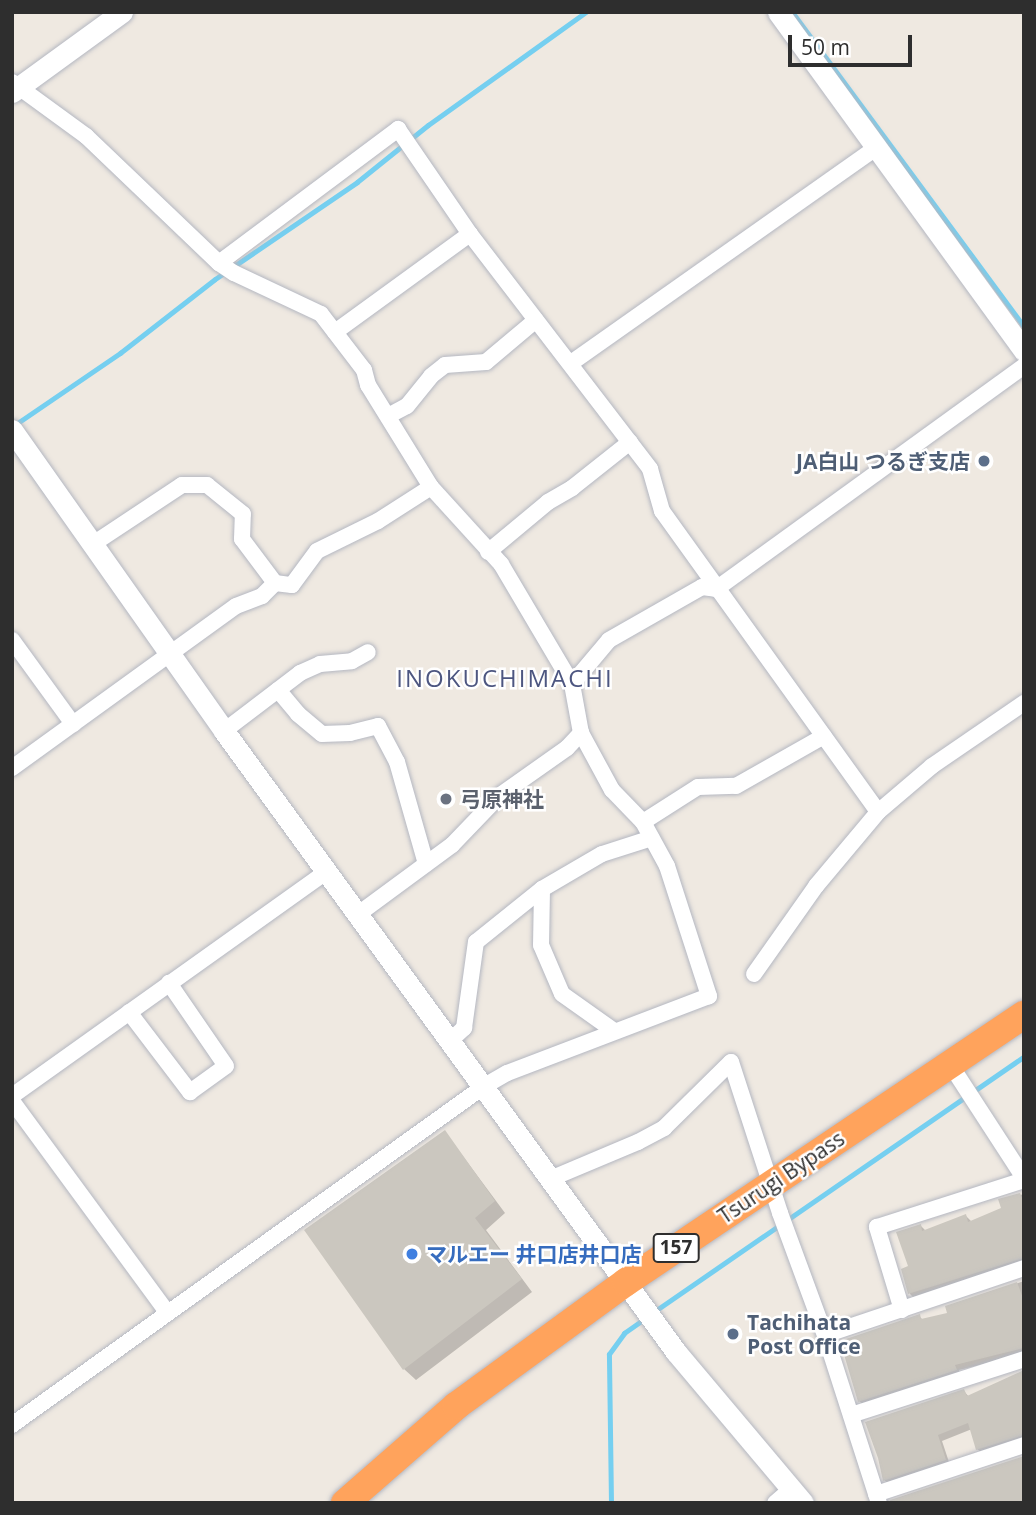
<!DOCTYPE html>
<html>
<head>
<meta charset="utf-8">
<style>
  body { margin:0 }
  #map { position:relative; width:1036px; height:1515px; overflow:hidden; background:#efe9e1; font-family:"Open Sans","Noto Sans JP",sans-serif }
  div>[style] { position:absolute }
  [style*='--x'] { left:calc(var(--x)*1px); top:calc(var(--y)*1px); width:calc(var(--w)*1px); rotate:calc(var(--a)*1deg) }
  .shadow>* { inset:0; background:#0003 }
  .stream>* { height:5px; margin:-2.5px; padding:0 2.5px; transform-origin:2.5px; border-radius:2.5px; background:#75cff0 }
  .building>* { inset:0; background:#cbc7bf }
  .roads { filter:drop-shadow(0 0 2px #b4b7c1) drop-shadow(0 0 2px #b4b7c1) }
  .street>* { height:16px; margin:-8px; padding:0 8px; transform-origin:8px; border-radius:8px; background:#fff }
  .secondary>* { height:21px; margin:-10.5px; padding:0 10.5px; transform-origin:10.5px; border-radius:10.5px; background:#fff }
  .highway>* { height:28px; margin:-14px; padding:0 14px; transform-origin:14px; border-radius:14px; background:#ffa35c }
  .dots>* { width:19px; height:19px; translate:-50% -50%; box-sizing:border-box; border:4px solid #fff; border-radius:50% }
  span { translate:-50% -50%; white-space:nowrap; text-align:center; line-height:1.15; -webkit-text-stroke:5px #fff; paint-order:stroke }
  .shield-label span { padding:2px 5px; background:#fff; border:2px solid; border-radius:5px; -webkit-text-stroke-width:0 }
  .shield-label { font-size:19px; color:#2e2e2e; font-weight:700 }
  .service-label { font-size:21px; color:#4e5e75; font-weight:700 }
  .right { translate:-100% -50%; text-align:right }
  .left { translate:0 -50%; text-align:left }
  .worship-label { font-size:21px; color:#5b616d; font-weight:700 }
  .street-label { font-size:21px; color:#2e2e2e }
  .shop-label { font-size:21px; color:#366cbe; font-weight:700 }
  .quarter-label { font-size:24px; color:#4d5680; letter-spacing:2px }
  .frame { position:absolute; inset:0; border:14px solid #2e2e2e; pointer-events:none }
  .scale { position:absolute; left:788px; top:35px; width:124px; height:32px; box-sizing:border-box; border:4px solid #2e2e2e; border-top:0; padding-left:9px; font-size:21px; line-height:24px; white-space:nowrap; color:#2e2e2e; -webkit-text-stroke:5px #fff; paint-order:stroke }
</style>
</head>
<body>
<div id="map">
  <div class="shadow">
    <div style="clip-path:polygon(445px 1132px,505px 1213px,486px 1230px,532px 1292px,416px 1380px,404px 1369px)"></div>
    <div style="clip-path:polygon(1024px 1194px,1024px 1264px,915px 1299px,910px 1294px,903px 1270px,910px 1267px,921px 1226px,926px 1231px,966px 1216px,972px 1222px,1003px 1209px,1001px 1200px)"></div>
    <div style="clip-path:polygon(1024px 1281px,1024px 1354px,959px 1370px,961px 1375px,865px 1406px,859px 1401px,919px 1316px,923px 1320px,950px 1314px,947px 1307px)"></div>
    <div style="clip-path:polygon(1024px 1372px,1024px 1441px,983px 1454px,977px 1449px,972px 1429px,942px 1441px,950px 1465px,890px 1485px,884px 1480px,964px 1391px,969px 1397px)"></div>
  </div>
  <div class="stream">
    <div style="--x:792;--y:12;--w:391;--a:53.6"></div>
    <div style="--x:13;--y:426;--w:130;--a:-34.3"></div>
    <div style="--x:120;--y:353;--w:120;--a:-37.9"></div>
    <div style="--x:215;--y:279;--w:172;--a:-34.3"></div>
    <div style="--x:357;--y:182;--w:91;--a:-38.8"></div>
    <div style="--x:428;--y:125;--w:194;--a:-35.6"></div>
    <div style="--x:652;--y:1313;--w:452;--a:-34.6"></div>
    <div style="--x:611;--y:1503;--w:149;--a:-90.8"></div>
    <div style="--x:609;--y:1354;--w:26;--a:-54"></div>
    <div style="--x:624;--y:1333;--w:24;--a:-35"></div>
  </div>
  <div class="building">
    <div style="clip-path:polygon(445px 1130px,495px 1201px,475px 1218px,522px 1279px,403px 1370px,304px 1230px)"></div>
    <div style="clip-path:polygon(1020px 1193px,1024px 1203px,1024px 1258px,908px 1294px,901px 1269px,908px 1266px,896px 1232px,921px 1224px,922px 1231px,966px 1214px,968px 1222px,1001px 1208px,998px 1199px)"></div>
    <div style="clip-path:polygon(1017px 1282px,1024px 1301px,1024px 1348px,955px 1365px,957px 1370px,858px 1402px,840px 1341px,920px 1314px,921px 1319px,947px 1313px,945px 1306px)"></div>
    <div style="clip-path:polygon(1024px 1370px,1024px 1435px,976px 1450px,968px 1423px,938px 1435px,946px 1460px,883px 1481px,878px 1458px,865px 1422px,964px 1389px,967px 1396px)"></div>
    <div style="clip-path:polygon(1024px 1456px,1024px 1503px,891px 1503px,890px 1500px)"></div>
  </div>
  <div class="roads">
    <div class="street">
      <div style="--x:12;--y:82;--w:92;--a:36.1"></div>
      <div style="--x:86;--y:136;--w:184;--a:43.7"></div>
      <div style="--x:219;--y:263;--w:18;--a:34"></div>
      <div style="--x:234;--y:273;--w:96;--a:25.2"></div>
      <div style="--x:321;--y:314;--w:71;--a:52.5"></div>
      <div style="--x:364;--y:370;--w:16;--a:75"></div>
      <div style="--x:368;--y:385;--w:120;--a:58.3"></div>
      <div style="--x:431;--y:487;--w:104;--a:47.7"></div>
      <div style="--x:501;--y:564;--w:139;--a:59.4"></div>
      <div style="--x:572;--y:684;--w:50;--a:79.6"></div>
      <div style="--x:581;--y:733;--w:65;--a:61.5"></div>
      <div style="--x:612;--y:790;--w:45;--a:45.9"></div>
      <div style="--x:643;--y:822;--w:50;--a:61.4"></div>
      <div style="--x:667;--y:866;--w:137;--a:72.1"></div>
      <div style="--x:709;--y:996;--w:216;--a:159.1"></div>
      <div style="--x:507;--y:1073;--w:28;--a:150"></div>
      <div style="--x:483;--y:1087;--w:580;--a:144.34"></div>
      <div style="--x:219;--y:263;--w:224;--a:-36.8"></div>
      <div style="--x:398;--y:129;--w:127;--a:55.6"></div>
      <div style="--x:470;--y:234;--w:296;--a:52.5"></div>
      <div style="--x:650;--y:469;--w:44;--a:74.1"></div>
      <div style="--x:662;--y:511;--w:370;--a:54.3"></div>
      <div style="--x:335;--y:332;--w:167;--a:-36"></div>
      <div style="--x:571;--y:363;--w:373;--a:-35.2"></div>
      <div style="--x:388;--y:416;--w:21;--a:-28"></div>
      <div style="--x:407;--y:406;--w:38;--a:-51"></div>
      <div style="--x:431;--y:376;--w:18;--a:-38"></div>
      <div style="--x:445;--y:365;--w:41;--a:-4.2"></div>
      <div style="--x:486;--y:362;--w:65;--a:-40"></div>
      <div style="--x:488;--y:552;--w:78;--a:-39.8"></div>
      <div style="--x:548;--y:502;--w:28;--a:-30"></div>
      <div style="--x:572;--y:488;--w:74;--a:-38.4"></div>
      <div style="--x:275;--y:583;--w:17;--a:7"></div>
      <div style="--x:292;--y:585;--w:42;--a:-53.7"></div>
      <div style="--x:317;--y:551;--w:68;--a:-26.2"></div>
      <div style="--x:378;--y:521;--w:63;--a:-32.7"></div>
      <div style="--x:12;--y:640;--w:104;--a:54"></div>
      <div style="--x:572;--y:684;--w:57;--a:-49.9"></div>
      <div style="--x:609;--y:640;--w:107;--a:-29.7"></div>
      <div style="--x:702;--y:587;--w:14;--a:8"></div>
      <div style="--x:716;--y:589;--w:380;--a:-35.9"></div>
      <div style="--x:278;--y:690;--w:31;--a:50"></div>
      <div style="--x:298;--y:714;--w:31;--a:40"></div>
      <div style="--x:322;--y:734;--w:28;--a:-2"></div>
      <div style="--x:350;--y:733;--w:29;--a:-14"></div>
      <div style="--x:378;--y:726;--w:41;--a:62.2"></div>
      <div style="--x:397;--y:762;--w:106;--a:74.1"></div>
      <div style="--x:224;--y:731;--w:96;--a:-37.3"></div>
      <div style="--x:300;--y:673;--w:22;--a:-24"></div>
      <div style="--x:320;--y:664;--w:32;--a:-5"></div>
      <div style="--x:352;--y:661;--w:18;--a:-29"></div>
      <div style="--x:12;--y:768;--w:276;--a:-35.9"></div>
      <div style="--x:236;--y:606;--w:28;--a:-21"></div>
      <div style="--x:262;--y:596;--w:18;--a:-45"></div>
      <div style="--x:275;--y:583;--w:55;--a:-126.9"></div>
      <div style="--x:242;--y:539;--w:25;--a:-88"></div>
      <div style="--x:243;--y:514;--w:46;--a:-141.1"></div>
      <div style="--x:207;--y:485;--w:25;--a:180"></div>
      <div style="--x:182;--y:485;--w:107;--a:146.5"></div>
      <div style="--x:643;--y:822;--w:65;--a:-32.5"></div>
      <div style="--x:698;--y:787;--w:38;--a:-2"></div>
      <div style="--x:736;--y:786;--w:101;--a:-29.6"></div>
      <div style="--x:542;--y:889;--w:56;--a:91"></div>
      <div style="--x:541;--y:945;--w:53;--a:66.8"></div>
      <div style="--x:562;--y:994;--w:64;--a:35.4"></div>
      <div style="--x:357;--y:915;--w:118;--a:-36.4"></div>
      <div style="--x:452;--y:845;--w:68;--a:-46.2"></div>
      <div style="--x:499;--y:796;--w:83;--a:-35.2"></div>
      <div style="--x:567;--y:748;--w:21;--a:-47"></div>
      <div style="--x:754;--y:974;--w:108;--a:-54.8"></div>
      <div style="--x:816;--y:886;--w:97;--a:-50"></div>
      <div style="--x:878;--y:812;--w:71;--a:-40.4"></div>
      <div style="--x:932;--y:766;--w:112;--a:-34.4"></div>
      <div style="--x:129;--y:1012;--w:101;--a:52.7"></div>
      <div style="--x:190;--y:1092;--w:44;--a:-35.8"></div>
      <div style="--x:226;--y:1066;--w:101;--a:-124.5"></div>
      <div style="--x:449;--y:1042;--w:21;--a:-43"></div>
      <div style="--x:464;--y:1028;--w:87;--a:-82.1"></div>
      <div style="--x:476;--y:942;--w:85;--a:-38.8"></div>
      <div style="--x:542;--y:889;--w:69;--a:-30.3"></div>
      <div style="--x:602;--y:854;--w:52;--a:-17.7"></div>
      <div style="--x:950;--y:1064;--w:136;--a:57"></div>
      <div style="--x:12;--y:1096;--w:387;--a:-35.5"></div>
      <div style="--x:12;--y:1101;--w:263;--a:53.7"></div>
      <div style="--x:550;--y:1179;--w:95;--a:-22.8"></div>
      <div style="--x:638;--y:1142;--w:30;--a:-28"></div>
      <div style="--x:664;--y:1128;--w:94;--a:-44.6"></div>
      <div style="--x:731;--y:1062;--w:159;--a:72"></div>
      <div style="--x:780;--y:1213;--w:130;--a:69.8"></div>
      <div style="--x:825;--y:1335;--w:176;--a:72.2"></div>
      <div style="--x:902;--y:1310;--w:87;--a:-106.8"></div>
      <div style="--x:877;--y:1227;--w:154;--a:-17.7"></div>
      <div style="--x:825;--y:1335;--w:210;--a:-18.6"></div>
      <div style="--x:851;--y:1415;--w:182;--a:-17.9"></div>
      <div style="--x:876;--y:1494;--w:156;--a:-18.3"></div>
      <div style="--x:775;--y:1503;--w:21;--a:-41"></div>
    </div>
    <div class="secondary">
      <div style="--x:778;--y:12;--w:419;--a:54"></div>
      <div style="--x:12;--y:92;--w:136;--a:-36"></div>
      <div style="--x:12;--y:430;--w:368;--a:54.8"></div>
      <div style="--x:224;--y:731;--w:768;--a:53.95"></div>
      <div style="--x:676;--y:1352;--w:197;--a:49.9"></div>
    </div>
    <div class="highway">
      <div style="--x:345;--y:1503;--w:147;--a:-41.1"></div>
      <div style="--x:456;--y:1406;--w:210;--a:-36.1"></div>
      <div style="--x:626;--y:1282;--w:479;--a:-33.9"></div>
    </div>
  </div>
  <div class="dots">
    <div style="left:984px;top:461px;background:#5c6f8a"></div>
    <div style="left:446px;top:799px;background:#6b7280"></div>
    <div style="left:412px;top:1254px;background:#3f7fe0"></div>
    <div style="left:733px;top:1334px;background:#5c6f8a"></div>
  </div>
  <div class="shield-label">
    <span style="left:676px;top:1248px">157</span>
  </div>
  <div class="service-label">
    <span class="right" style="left:970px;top:461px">JA白山 つるぎ支店</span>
    <span class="left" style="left:747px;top:1334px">Tachihata<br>Post Office</span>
  </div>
  <div class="worship-label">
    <span class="left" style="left:460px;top:799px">弓原神社</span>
  </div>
  <div class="street-label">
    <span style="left:781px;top:1177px;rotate:-34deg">Tsurugi Bypass</span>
  </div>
  <div class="shop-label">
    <span class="left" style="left:426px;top:1254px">マルエー 井口店井口店</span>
  </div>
  <div class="quarter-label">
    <span style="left:505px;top:678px">INOKUCHIMACHI</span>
  </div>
  <div class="frame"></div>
  <div class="scale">50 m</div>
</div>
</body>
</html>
